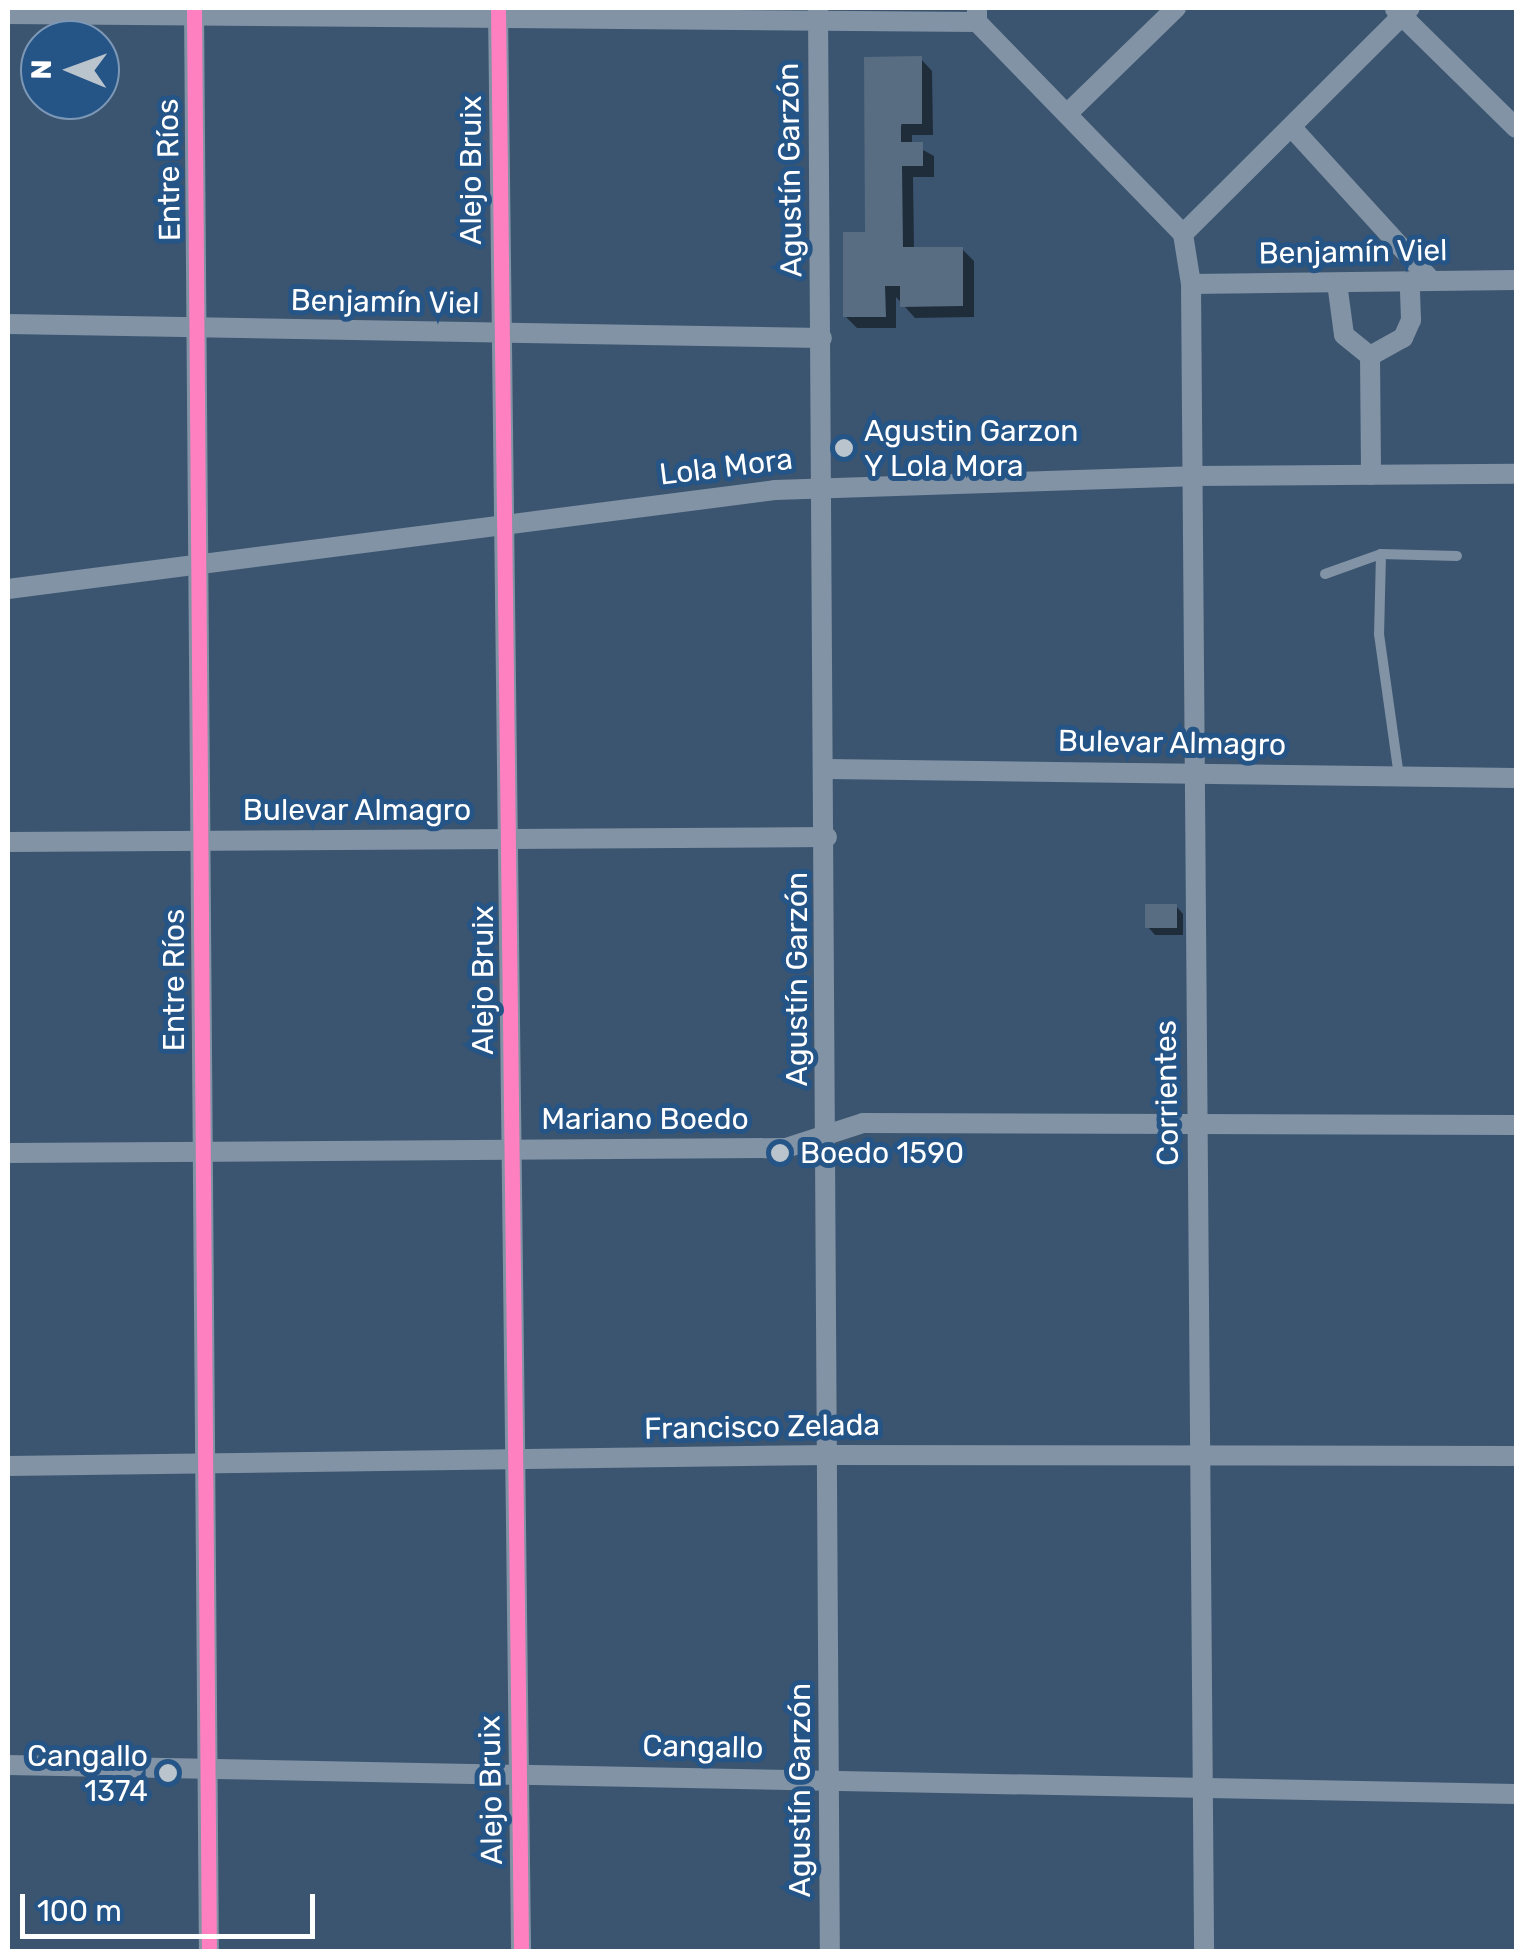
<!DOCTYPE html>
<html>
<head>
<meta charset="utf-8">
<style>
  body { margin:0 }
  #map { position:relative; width:1524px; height:1959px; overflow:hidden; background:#3b5570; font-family:Rubik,sans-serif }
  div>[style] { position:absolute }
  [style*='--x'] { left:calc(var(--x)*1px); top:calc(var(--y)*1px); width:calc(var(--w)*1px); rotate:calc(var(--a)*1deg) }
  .shadow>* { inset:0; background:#0007 }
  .building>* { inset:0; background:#586d82; transform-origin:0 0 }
  .lane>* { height:10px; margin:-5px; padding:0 5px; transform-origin:5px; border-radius:5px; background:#8293a5 }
  .street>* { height:20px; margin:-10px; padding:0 10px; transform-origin:10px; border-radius:10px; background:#8293a5 }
  .cycleway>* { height:15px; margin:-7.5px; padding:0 7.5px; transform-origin:7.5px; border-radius:7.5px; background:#ff80c0 }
  .dots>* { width:28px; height:28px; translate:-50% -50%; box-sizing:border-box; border:5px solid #255486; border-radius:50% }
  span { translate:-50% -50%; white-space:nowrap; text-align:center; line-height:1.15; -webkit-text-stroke:10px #255486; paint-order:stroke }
  .street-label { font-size:30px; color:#fff }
  .poi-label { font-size:30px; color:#fff }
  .left { translate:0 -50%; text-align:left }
  .right { translate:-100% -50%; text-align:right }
  .frame { position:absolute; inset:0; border:10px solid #fff; pointer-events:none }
  .north { position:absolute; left:20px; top:20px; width:100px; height:100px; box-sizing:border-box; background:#255486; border:2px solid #7c98b6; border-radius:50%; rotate:271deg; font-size:28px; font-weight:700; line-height:40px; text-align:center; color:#fff }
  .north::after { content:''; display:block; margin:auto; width:35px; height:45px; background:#bac4cd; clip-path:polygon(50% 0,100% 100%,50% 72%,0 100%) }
  .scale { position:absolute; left:20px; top:1894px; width:295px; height:45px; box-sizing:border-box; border:5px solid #fff; border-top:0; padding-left:12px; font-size:30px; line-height:35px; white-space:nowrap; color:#fff; -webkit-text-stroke:8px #255486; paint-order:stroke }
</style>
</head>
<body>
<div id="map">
  <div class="shadow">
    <div style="clip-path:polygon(921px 59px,932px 71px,933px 135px,912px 135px,912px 144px,934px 156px,934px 177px,913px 177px,914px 249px,962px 249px,974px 261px,974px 317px,915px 318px,896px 297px,896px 328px,857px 328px,845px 316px)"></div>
    <div style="clip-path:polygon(1176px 906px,1183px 914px,1183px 935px,1155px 935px,1148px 927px)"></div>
  </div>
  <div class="building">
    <div style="clip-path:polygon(922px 56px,922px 124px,901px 124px,901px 142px,923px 142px,923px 166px,902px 166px,903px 247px,963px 247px,963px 306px,900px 307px,900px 286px,885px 286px,886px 317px,843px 317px,843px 232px,865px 232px,864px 57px)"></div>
    <div style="left:1145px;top:904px;width:32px;height:24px"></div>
  </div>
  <div class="lane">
    <div style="--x:1381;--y:554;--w:80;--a:91.4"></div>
    <div style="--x:1379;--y:634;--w:143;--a:82"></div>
    <div style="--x:1325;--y:574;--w:59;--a:-19.7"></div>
    <div style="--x:1381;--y:554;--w:76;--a:1.5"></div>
  </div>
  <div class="street">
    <div style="--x:194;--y:8;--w:1944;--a:89.56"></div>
    <div style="--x:498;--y:8;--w:1944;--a:89.32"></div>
    <div style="--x:818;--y:8;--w:1944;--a:89.65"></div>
    <div style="--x:977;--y:8;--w:14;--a:90"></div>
    <div style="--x:977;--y:22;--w:296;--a:45.8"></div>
    <div style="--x:1395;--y:9;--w:170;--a:44.5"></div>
    <div style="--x:8;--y:14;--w:969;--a:0.47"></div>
    <div style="--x:1070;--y:111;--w:148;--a:-44.2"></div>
    <div style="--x:1294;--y:130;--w:203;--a:47.6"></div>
    <div style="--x:1183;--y:234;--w:51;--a:80.9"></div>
    <div style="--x:1191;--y:284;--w:1668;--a:89.55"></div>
    <div style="--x:1183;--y:234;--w:320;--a:-44.9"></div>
    <div style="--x:1337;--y:283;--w:52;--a:82.3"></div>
    <div style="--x:1344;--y:335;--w:33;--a:39"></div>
    <div style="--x:1370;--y:356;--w:38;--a:-29"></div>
    <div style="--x:1403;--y:338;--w:20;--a:-66"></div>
    <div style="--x:1411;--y:320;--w:38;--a:-92"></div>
    <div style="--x:1191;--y:284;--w:325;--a:-0.7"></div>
    <div style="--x:8;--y:324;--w:814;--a:0.99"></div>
    <div style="--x:1370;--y:356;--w:119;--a:89.5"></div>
    <div style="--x:8;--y:589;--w:773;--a:-7.35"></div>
    <div style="--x:775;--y:490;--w:417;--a:-1.9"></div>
    <div style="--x:1192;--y:476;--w:324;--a:-0.4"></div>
    <div style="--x:827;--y:769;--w:689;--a:0.75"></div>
    <div style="--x:8;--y:842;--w:819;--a:-0.35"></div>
    <div style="--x:8;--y:1153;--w:778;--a:-0.37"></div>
    <div style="--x:786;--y:1148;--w:81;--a:-18"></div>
    <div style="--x:863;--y:1123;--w:653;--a:0.18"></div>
    <div style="--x:8;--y:1466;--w:822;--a:-0.77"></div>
    <div style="--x:830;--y:1455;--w:686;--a:0.08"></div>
    <div style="--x:8;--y:1765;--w:1508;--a:1.1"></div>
  </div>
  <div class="cycleway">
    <div style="--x:194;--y:8;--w:1944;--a:89.56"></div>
    <div style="--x:498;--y:8;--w:1944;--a:89.32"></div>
  </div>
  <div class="dots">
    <div style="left:844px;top:448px;background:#bac4cd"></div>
    <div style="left:780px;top:1153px;background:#bac4cd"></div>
    <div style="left:168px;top:1773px;background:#bac4cd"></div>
  </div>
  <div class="street-label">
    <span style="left:169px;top:170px;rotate:-91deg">Entre Ríos</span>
    <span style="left:471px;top:170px;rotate:-90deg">Alejo Bruix</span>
    <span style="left:790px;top:170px;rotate:-91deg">Agustín Garzón</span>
    <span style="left:1353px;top:252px;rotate:-1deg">Benjamín Viel</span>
    <span style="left:385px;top:302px;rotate:1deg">Benjamín Viel</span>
    <span style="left:726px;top:467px;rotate:-7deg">Lola Mora</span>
    <span style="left:1172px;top:743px;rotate:1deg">Bulevar Almagro</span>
    <span style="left:357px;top:810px">Bulevar Almagro</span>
    <span style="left:797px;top:979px;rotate:-90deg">Agustín Garzón</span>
    <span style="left:174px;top:980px;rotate:-90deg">Entre Ríos</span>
    <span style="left:483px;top:980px;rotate:-90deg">Alejo Bruix</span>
    <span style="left:1167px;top:1093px;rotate:-91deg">Corrientes</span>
    <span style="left:645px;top:1119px">Mariano Boedo</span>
    <span style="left:762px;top:1427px;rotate:-1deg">Francisco Zelada</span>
    <span style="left:703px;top:1747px;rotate:1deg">Cangallo</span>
    <span style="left:491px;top:1790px;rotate:-91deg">Alejo Bruix</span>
    <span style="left:800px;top:1790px;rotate:-90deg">Agustín Garzón</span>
  </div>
  <div class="poi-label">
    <span class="left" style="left:864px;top:448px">Agustin Garzon<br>Y Lola Mora</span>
    <span class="left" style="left:800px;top:1153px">Boedo 1590</span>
    <span class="right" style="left:148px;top:1773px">Cangallo<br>1374</span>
  </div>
  <div class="frame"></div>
  <div class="north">N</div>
  <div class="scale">100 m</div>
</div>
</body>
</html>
